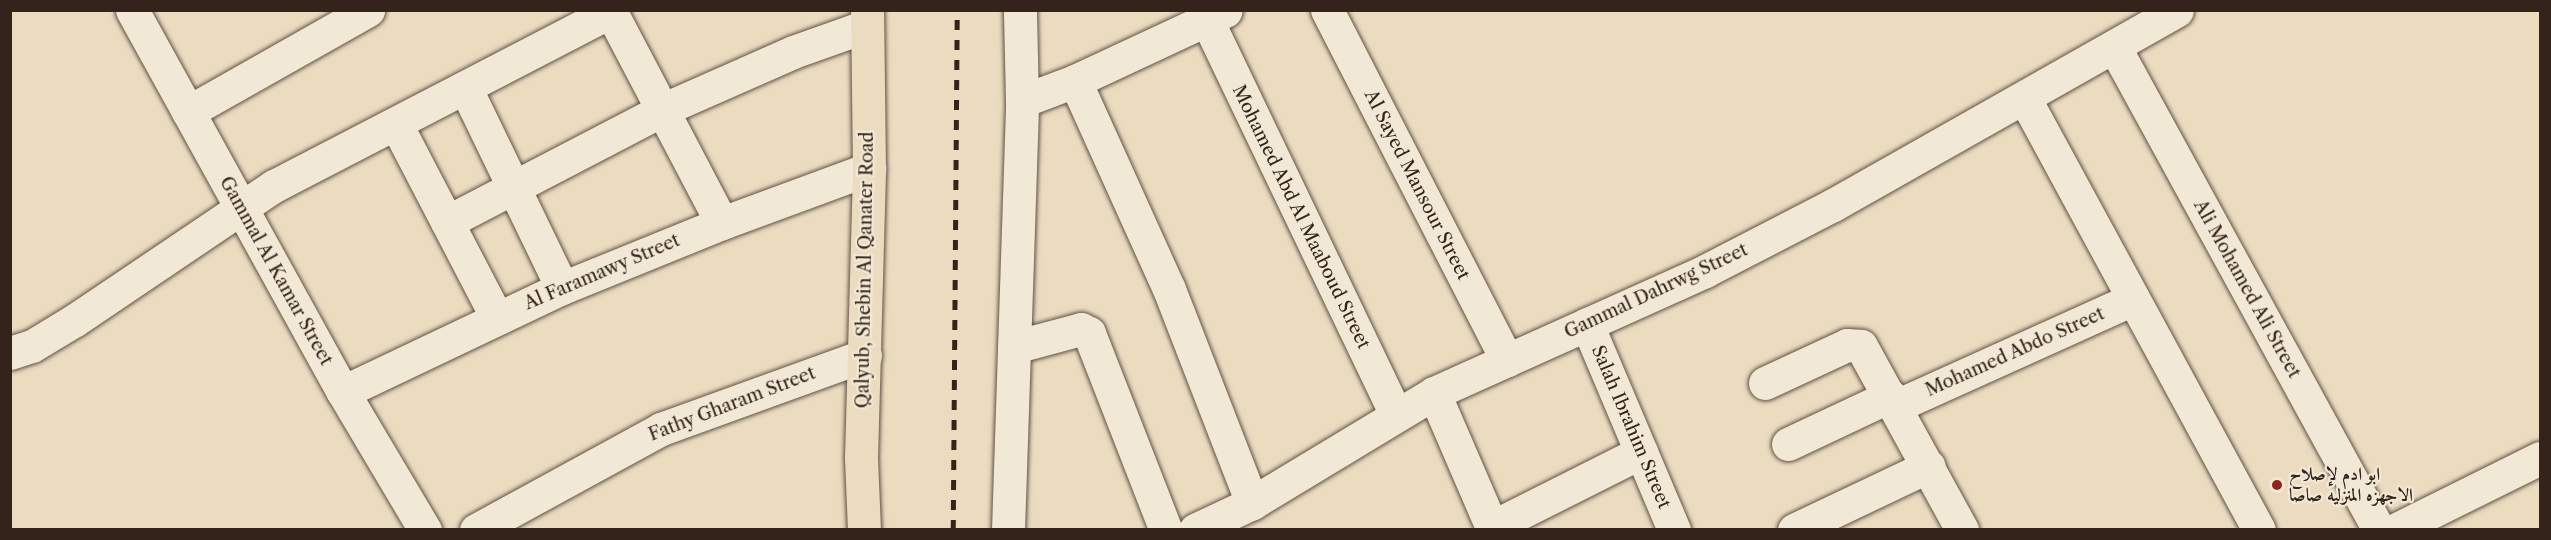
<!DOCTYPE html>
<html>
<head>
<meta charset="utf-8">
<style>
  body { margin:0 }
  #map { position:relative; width:2551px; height:540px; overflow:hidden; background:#ebdcc0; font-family:"Libre Caslon Text",Amiri,serif }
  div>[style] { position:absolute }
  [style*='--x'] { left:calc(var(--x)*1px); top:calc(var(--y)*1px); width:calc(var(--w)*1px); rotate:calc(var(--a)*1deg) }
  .roads { filter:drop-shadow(0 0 2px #615144) drop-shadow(0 0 2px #615144) }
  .minor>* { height:33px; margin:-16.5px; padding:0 16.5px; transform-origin:16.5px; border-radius:16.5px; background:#f2e8d6 }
  .major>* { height:33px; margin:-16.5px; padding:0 16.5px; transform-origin:16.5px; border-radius:16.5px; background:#ebdcc0 }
  .rail>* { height:4.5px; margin-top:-2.25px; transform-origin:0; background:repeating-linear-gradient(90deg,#33231a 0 10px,transparent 0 20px) }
  .dots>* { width:16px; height:16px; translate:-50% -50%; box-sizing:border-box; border:3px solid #f2e8d6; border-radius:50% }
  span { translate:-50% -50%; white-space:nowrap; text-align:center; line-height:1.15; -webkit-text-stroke:4.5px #f2e8d6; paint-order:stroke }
  .street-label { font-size:18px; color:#33231a }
  .poi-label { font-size:18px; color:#33231a; font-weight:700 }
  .left { translate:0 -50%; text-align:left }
  .frame { position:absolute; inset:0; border:12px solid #33231a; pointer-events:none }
</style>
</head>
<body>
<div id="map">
  <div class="roads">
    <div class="minor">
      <div style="--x:132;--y:10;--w:436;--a:61.1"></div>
      <div style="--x:343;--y:392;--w:161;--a:59.3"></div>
      <div style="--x:1327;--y:10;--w:394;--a:62.8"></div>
      <div style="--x:611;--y:12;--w:238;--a:62.3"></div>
      <div style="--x:1207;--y:20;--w:437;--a:64.4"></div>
      <div style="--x:2115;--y:48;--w:550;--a:61.29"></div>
      <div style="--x:1075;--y:81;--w:228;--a:65.7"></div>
      <div style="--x:1169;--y:289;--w:230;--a:68.8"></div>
      <div style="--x:466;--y:89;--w:221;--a:64.2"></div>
      <div style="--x:2025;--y:99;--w:490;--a:61.5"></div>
      <div style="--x:1022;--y:101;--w:57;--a:-20.7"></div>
      <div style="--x:1075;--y:81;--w:166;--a:-25"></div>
      <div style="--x:188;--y:112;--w:207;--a:-29.5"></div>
      <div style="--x:396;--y:124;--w:219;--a:62.5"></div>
      <div style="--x:447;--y:222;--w:245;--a:-27.5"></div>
      <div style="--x:664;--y:109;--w:141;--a:-23.8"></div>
      <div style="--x:793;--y:52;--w:77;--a:-19.6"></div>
      <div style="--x:1587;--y:324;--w:224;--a:67.1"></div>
      <div style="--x:1014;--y:347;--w:69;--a:-15"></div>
      <div style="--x:1081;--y:329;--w:9;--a:27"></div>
      <div style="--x:1089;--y:333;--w:212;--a:68.7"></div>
      <div style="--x:10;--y:353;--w:23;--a:-18"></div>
      <div style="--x:32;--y:346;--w:50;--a:-31.2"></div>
      <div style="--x:75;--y:320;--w:240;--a:-34"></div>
      <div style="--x:274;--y:186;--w:382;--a:-27.4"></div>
      <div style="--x:1765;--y:383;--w:90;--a:-24.9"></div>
      <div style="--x:1847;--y:345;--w:14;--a:4"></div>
      <div style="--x:1861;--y:346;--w:210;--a:61.2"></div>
      <div style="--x:343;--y:392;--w:242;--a:-25.4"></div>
      <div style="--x:562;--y:288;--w:173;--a:-22.1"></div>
      <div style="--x:722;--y:223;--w:157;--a:-20.2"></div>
      <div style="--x:1434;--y:393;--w:149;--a:66.7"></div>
      <div style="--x:1896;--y:406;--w:260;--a:-24.3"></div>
      <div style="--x:1788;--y:444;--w:113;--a:-25.2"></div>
      <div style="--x:1492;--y:527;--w:167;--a:-26.7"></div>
      <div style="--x:476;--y:530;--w:211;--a:-28.6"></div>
      <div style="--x:661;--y:429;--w:217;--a:-19.9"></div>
      <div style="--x:1008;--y:530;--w:429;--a:-88.1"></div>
      <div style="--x:1022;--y:101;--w:91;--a:-91.3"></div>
      <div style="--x:1195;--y:530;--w:63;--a:-25.3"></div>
      <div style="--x:1252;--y:503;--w:213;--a:-31.1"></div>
      <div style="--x:1434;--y:393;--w:297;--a:-24.2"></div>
      <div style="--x:1705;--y:271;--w:144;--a:-27.3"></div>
      <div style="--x:1833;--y:205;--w:395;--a:-29.5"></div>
      <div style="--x:1794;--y:530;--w:149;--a:-25.4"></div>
      <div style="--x:2395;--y:530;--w:162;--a:-26.4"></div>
    </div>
    <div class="major">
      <div style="--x:864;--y:530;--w:72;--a:-92.4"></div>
      <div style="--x:861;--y:458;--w:289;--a:-88.4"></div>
      <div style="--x:869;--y:169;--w:159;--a:-90.7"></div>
    </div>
  </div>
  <div class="rail">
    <div style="--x:953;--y:530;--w:520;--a:-89.56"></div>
  </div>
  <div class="dots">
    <div style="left:2277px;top:485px;background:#8f2418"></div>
  </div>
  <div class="street-label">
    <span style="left:1417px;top:185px;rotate:63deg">Al Sayed Mansour Street</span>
    <span style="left:1301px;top:217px;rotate:64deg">Mohamed Abd Al Maaboud Street</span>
    <span style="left:865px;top:270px;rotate:-89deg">Qalyub, Shebin Al Qanater Road</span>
    <span style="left:276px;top:271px;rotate:61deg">Gammal Al Kamar Street</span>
    <span style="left:602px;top:272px;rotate:-23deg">Al Faramawy Street</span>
    <span style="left:2247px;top:289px;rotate:61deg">Ali Mohamed Ali Street</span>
    <span style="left:1656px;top:291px;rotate:-25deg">Gammal Dahrwg Street</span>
    <span style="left:2015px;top:352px;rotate:-24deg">Mohamed Abdo Street</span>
    <span style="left:732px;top:404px;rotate:-21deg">Fathy Gharam Street</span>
    <span style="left:1631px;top:427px;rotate:67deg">Salah Ibrahim Street</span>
  </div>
  <div class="poi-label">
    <span class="left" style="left:2289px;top:485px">ابو ادم لإصلاح<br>الاجهزه المنزليه صاصا</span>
  </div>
  <div class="frame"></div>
</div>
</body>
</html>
